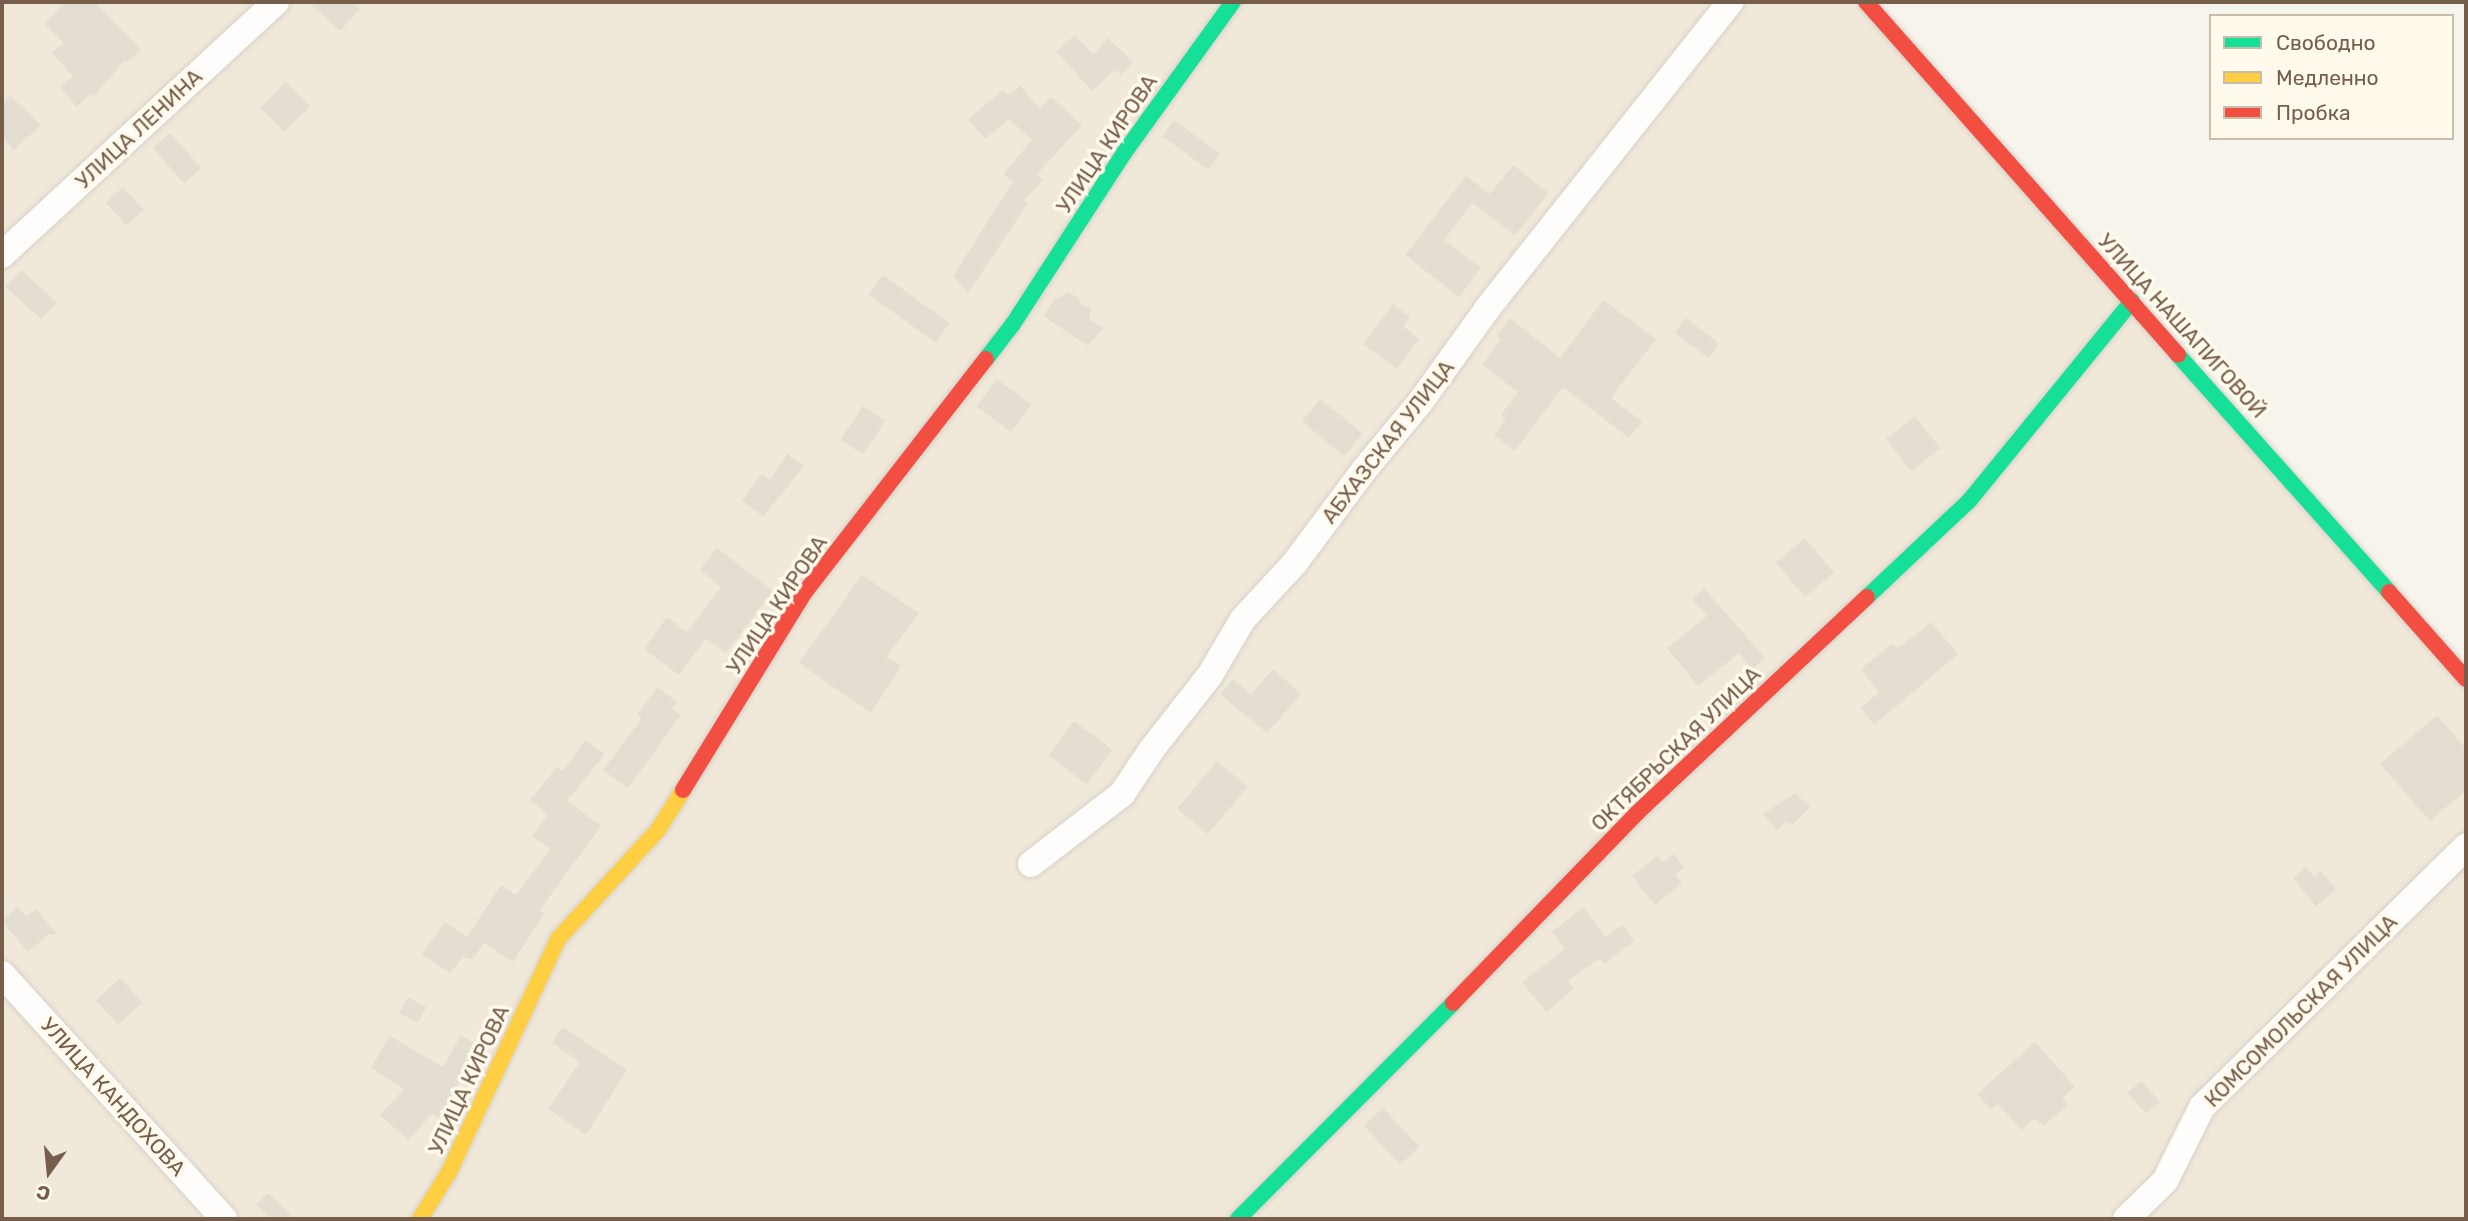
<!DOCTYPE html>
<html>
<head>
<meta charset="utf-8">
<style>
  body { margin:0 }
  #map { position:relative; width:2468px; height:1221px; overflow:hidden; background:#f7f4eb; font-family:Rubik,sans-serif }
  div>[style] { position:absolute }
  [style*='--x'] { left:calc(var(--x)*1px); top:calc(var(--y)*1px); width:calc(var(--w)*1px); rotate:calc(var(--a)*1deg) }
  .residential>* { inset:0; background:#f0e8d8 }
  .building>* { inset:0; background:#e4ddd2; transform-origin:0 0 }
  .roads { filter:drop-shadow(0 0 2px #d6d1c9) drop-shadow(0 0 2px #d6d1c9) }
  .street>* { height:26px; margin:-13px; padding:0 13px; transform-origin:13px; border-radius:13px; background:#fefdfc }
  .fast>* { height:16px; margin:-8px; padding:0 8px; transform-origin:8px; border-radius:8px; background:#16e098 }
  .slow>* { height:16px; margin:-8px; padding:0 8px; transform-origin:8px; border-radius:8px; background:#ffcf43 }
  .jam>* { height:16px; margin:-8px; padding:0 8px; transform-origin:8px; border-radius:8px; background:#f24e42 }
  span { translate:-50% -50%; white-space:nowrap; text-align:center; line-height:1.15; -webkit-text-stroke:7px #fffaec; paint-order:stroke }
  .street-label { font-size:21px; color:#765e4a }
  .frame { position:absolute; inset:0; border:4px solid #765e4a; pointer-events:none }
  .legend { position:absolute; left:2209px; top:14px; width:245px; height:126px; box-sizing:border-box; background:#fffaec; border:2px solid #c8bcab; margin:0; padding:9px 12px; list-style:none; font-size:21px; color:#765e4a }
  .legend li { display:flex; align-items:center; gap:14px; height:35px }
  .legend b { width:35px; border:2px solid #c8bcab }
  .north { position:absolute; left:14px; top:1137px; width:70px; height:70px; -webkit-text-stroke:5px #fffaec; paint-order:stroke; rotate:195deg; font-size:19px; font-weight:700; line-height:28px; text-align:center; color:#765e4a }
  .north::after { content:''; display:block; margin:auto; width:24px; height:32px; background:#765e4a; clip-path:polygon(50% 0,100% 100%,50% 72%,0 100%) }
</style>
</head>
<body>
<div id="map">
  <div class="residential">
    <div style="clip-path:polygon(2px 2px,1866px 2px,2466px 679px,2466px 1219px,2px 1219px)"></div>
  </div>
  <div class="building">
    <div style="clip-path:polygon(66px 2px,95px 2px,141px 50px,126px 63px,124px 61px,93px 97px,90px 93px,77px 107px,60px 87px,73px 76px,52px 53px,64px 43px,45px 24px)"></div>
    <div style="clip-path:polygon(308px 2px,352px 2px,360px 9px,340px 31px)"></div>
    <div style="clip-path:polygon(1075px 35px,1093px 55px,1108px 38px,1133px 62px,1121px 75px,1115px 70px,1092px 91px,1056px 51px)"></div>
    <div style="left:286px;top:82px;width:34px;height:36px;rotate:45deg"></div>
    <div style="clip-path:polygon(1020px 86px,1040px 109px,1051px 97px,1082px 125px,1037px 174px,1043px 179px,1024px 201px,1028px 203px,968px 293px,953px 276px,1013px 182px,1003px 174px,1032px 140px,1009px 119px,985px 139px,968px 119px,1003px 90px,1008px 95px)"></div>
    <div style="clip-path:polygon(10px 96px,41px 125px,14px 150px,2px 137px,2px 104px)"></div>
    <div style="left:1174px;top:120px;width:57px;height:20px;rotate:36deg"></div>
    <div style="left:170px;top:133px;width:47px;height:23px;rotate:48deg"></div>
    <div style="clip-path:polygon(1513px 165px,1549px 193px,1515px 235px,1472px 203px,1444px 240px,1481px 268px,1459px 297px,1405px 255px,1466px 176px,1490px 194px)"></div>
    <div style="left:123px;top:187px;width:31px;height:23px;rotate:48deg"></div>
    <div style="left:21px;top:270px;width:48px;height:23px;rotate:42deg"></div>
    <div style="left:883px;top:275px;width:82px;height:24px;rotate:36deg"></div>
    <div style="clip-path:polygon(1067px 292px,1078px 297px,1082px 305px,1091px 308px,1089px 319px,1103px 328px,1088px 346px,1043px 316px,1056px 297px,1058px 299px)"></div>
    <div style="clip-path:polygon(1603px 300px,1656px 339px,1611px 398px,1642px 422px,1629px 438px,1563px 387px,1515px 451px,1494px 435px,1506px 419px,1501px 415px,1518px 392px,1482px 365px,1501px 339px,1497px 335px,1510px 318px,1560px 358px)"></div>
    <div style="clip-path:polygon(1393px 304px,1410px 317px,1403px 326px,1419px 339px,1397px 369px,1363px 344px)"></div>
    <div style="left:1686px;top:318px;width:42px;height:18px;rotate:38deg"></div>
    <div style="left:997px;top:379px;width:43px;height:34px;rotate:37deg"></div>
    <div style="left:1320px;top:399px;width:55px;height:29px;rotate:39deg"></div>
    <div style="left:863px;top:406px;width:27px;height:40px;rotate:34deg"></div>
    <div style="left:1915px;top:416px;width:41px;height:37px;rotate:52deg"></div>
    <div style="clip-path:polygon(787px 454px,804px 466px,763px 517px,742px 500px,762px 474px,770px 480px)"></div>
    <div style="left:1805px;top:538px;width:45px;height:38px;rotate:50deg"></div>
    <div style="clip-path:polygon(717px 548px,773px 591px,726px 653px,706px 638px,679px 675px,644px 649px,667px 617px,687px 632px,721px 587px,700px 570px)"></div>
    <div style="clip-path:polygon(862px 575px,919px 613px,886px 657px,901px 666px,871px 713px,799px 663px)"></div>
    <div style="clip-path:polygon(1704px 588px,1765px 658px,1752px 669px,1739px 653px,1698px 686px,1667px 648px,1707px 616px,1692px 599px)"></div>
    <div style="clip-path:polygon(1931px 622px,1958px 654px,1874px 725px,1861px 708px,1879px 692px,1861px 669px,1893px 643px,1897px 649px)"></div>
    <div style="clip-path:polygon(1273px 669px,1301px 694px,1267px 733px,1220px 694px,1233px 679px,1251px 694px)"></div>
    <div style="clip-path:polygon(657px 687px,677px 702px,672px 709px,681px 715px,628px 788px,603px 770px,642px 718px,637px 715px)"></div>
    <div style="clip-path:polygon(2437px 715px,2466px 749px,2466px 790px,2430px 821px,2380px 764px)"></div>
    <div style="left:1074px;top:721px;width:48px;height:43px;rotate:37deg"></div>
    <div style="clip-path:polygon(585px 740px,605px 754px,567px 801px,601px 826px,539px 911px,544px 914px,513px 962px,484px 943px,473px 959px,463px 957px,450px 973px,422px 954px,445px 922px,467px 937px,501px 885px,516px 895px,551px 849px,532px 836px,548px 815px,530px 800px,557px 767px,563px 771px)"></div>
    <div style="left:1217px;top:761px;width:40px;height:62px;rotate:40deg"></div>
    <div style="clip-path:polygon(1795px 793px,1810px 807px,1792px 825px,1786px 822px,1777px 830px,1763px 814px)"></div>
    <div style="clip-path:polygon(1674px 854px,1684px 867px,1675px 875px,1682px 883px,1655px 905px,1632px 876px,1657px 856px,1663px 862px)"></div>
    <div style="clip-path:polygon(2306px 867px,2314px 877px,2321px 871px,2336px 890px,2316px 906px,2293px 878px)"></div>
    <div style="clip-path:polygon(18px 907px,26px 916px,36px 909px,57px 934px,49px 934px,28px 952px,2px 921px)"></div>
    <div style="clip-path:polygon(1583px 907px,1606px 937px,1622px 925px,1634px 941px,1604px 964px,1600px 958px,1568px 981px,1574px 989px,1546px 1012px,1522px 982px,1565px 949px,1552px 932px)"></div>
    <div style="left:120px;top:978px;width:33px;height:33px;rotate:47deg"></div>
    <div style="left:408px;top:997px;width:21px;height:18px;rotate:29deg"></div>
    <div style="clip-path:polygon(563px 1027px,627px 1070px,586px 1135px,548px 1109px,580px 1062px,552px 1043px)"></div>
    <div style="clip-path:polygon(461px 1035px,480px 1047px,439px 1118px,432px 1114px,408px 1140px,380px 1115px,404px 1089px,371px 1068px,390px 1036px,443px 1067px)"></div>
    <div style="clip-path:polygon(2035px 1042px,2075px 1087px,2062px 1098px,2068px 1105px,2043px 1126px,2035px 1118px,2022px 1130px,1998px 1104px,1991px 1109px,1977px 1094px)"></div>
    <div style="left:2141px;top:1081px;width:28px;height:18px;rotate:48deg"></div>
    <div style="left:1383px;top:1108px;width:53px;height:26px;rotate:47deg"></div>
    <div style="clip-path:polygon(268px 1193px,295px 1219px,271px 1219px,256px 1205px)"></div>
  </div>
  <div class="roads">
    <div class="street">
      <div style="--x:2;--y:255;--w:373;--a:-42.7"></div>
      <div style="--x:1031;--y:864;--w:115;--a:-37.6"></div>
      <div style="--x:1122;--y:794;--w:54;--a:-56.3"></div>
      <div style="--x:1152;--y:749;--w:94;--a:-51.9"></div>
      <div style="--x:1210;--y:675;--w:65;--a:-59.5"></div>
      <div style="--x:1243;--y:619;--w:75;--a:-47.2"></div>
      <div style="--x:1294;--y:564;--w:117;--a:-53.3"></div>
      <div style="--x:1364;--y:470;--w:89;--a:-50.4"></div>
      <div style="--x:1421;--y:401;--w:113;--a:-54.3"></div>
      <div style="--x:1487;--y:309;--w:392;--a:-51.6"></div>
      <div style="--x:2;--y:974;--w:331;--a:47.8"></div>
      <div style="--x:2126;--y:1219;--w:54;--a:-44.3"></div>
      <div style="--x:2165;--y:1181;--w:83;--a:-63.4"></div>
      <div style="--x:2202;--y:1107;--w:371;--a:-44.6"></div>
    </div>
    <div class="fast">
      <div style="--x:2178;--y:355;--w:317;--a:48.3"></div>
      <div style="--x:986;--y:359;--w:44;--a:-52.4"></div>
      <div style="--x:1013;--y:324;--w:204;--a:-57"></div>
      <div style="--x:1124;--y:153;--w:186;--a:-54.2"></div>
      <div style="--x:1867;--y:597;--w:140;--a:-43.3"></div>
      <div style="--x:1969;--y:501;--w:258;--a:-50.8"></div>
      <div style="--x:1238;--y:1219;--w:305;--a:-45.1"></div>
    </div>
    <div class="slow">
      <div style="--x:420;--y:1219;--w:55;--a:-58.3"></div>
      <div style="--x:449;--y:1172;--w:257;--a:-64.9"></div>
      <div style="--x:558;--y:939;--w:148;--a:-47.5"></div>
      <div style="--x:658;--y:830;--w:47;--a:-58"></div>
    </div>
    <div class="jam">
      <div style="--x:1866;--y:2;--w:471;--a:48.5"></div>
      <div style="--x:2389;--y:592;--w:116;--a:48.5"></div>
      <div style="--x:683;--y:790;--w:233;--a:-58.4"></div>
      <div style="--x:805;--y:592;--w:295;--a:-52.2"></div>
      <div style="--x:1453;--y:1003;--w:266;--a:-45.9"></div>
      <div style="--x:1638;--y:812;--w:314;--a:-43.2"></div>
    </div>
  </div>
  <div class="street-label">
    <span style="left:139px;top:129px;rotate:-43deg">УЛИЦА ЛЕНИНА</span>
    <span style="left:1107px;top:144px;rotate:-56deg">УЛИЦА КИРОВА</span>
    <span style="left:2182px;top:326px;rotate:48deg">УЛИЦА НАШАПИГОВОЙ</span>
    <span style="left:1388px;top:442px;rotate:-52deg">АБХАЗСКАЯ УЛИЦА</span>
    <span style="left:777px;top:605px;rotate:-56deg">УЛИЦА КИРОВА</span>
    <span style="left:1676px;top:749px;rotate:-44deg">ОКТЯБРЬСКАЯ УЛИЦА</span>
    <span style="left:2301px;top:1011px;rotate:-45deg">КОМСОМОЛЬСКАЯ УЛИЦА</span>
    <span style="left:469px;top:1080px;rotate:-65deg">УЛИЦА КИРОВА</span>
    <span style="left:113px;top:1097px;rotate:48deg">УЛИЦА КАНДОХОВА</span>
  </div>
  <div class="frame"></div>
  <ul class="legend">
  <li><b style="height:9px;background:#16e098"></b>Свободно</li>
  <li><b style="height:9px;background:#ffcf43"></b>Медленно</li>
  <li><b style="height:9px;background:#f24e42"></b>Пробка</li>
  </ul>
  <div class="north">С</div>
</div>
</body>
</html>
